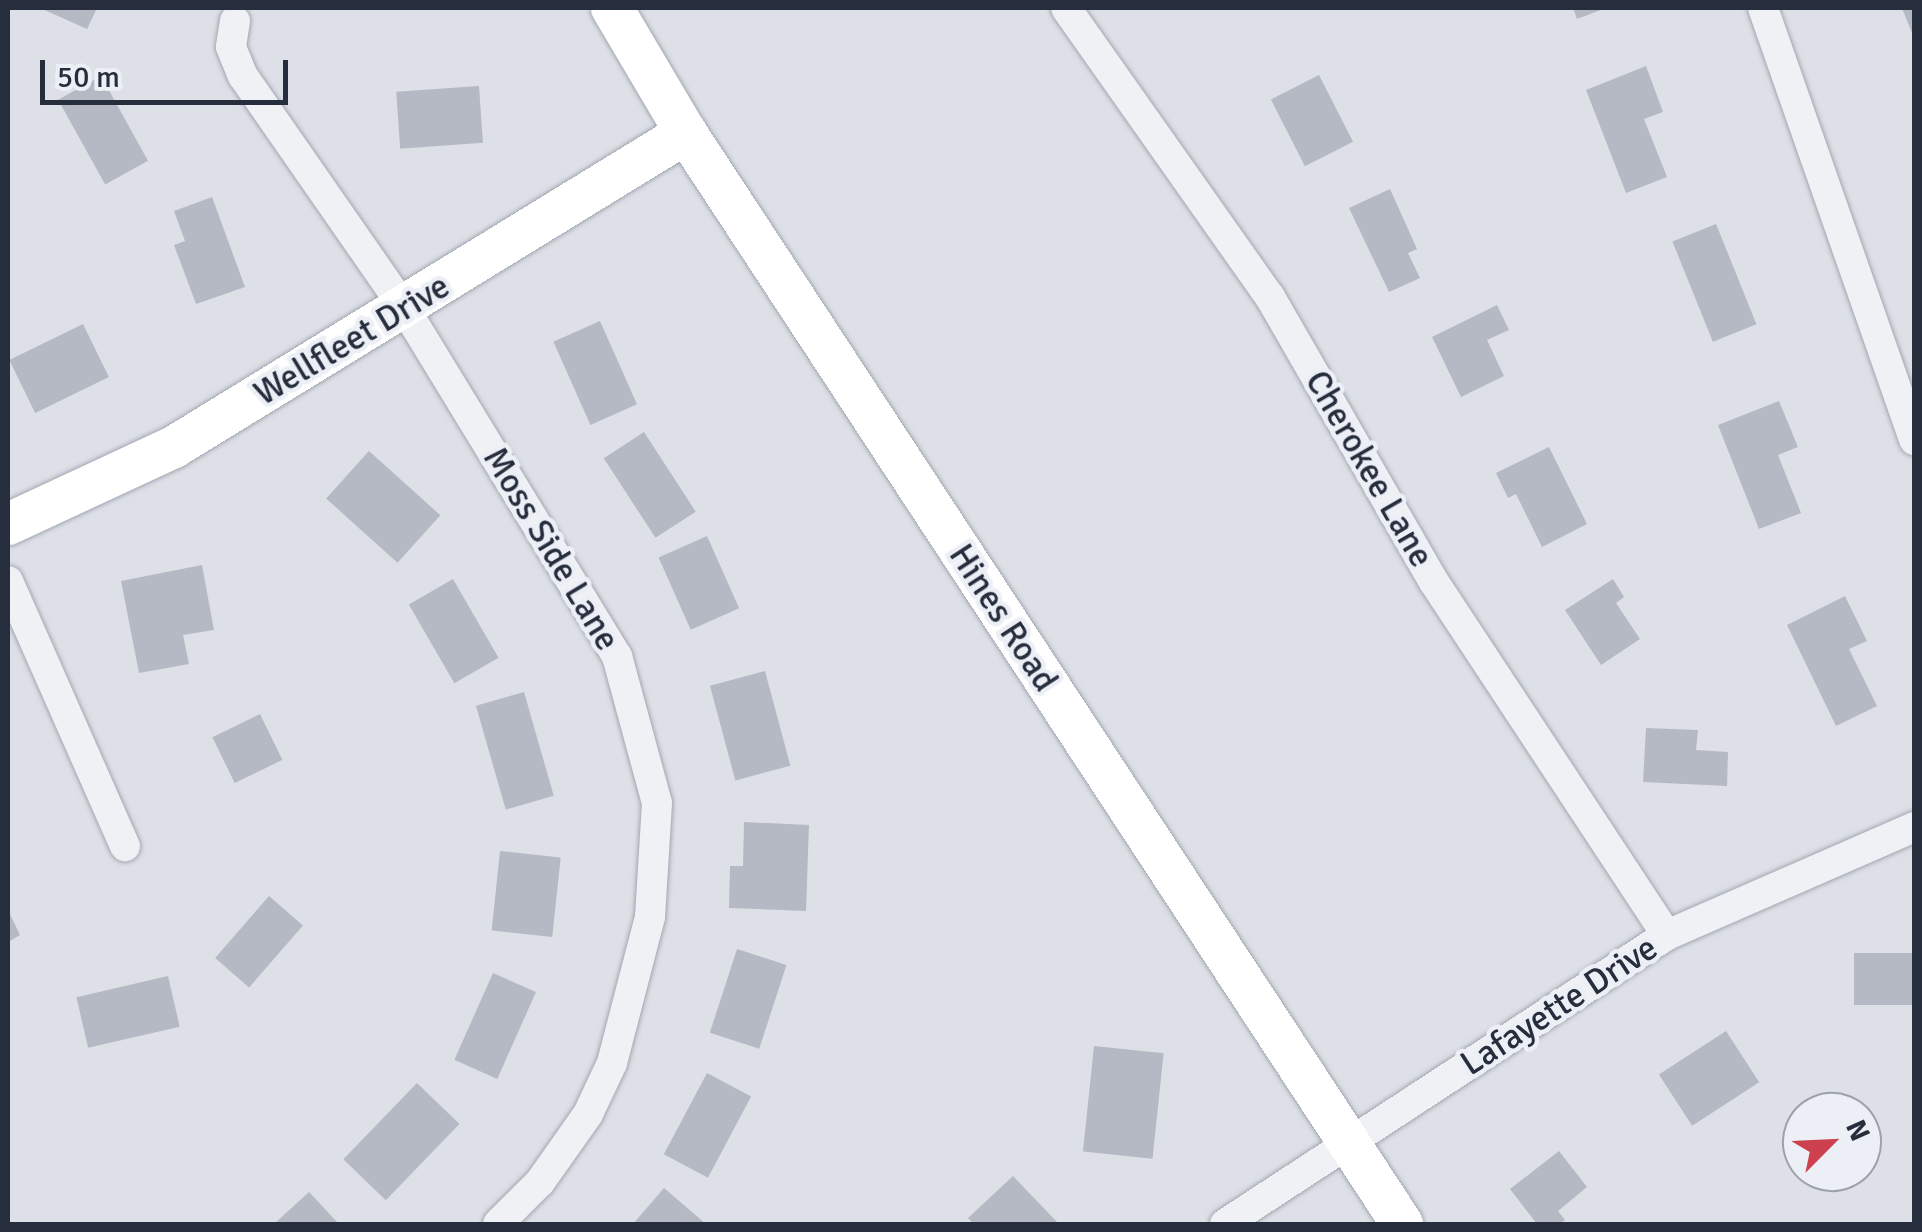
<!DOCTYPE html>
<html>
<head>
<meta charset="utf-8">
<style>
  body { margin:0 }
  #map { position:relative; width:1922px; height:1232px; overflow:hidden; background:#dde0e7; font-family:Signika,sans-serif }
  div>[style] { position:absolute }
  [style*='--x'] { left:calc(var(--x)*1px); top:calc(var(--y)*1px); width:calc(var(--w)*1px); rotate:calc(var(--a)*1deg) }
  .building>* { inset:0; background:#b4b9c4; transform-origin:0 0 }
  .roads { filter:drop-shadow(0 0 2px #a2a7b1) drop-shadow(0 0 2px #a2a7b1) }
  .street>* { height:30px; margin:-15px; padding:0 15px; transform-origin:15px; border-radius:15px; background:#eff1f5 }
  .secondary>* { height:42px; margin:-21px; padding:0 21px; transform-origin:21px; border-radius:21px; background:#fff }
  span { translate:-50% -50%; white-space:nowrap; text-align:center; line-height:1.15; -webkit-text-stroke:9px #eceff5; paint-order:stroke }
  .street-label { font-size:35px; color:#262d3d }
  .frame { position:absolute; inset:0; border:10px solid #262d3d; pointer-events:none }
  .north { position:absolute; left:1782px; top:1092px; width:100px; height:100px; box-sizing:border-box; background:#eceff5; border:2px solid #9da1ab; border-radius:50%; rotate:66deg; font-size:28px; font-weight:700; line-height:40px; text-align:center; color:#262d3d }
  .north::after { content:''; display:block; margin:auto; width:35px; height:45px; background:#cd404e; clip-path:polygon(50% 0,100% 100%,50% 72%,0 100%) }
  .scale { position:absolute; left:40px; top:60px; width:248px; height:45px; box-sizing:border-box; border:5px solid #262d3d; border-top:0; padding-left:12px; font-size:30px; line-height:35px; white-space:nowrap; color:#262d3d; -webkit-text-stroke:8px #eceff5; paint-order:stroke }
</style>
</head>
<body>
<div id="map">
  <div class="building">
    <div style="clip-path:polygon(40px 8px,97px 8px,87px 29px)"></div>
    <div style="clip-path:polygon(1573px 8px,1606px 8px,1577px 19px)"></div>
    <div style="clip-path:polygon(1902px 8px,1914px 8px,1914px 38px)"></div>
    <div style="clip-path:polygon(1646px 66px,1663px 112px,1644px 119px,1667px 177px,1626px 193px,1586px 90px)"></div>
    <div style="left:1319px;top:75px;width:75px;height:54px;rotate:63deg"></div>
    <div style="left:101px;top:76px;width:97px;height:49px;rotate:61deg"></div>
    <div style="left:479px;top:86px;width:57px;height:83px;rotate:86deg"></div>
    <div style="clip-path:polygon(1390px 189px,1417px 249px,1408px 253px,1420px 278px,1389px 292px,1349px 208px)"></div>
    <div style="clip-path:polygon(212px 197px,245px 287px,196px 304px,174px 245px,185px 241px,174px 211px)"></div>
    <div style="left:1716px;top:224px;width:108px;height:47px;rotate:68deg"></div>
    <div style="clip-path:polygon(1497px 305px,1509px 330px,1487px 340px,1504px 376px,1461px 397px,1432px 337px)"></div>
    <div style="left:600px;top:321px;width:91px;height:51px;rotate:66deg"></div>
    <div style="left:83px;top:324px;width:59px;height:82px;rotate:64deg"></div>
    <div style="clip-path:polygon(1779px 401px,1798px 447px,1778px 455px,1801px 513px,1759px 529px,1718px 425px)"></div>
    <div style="left:644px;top:432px;width:95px;height:48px;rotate:57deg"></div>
    <div style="clip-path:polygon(1549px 447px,1587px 524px,1542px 547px,1516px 494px,1508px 498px,1496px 473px)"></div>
    <div style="left:369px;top:451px;width:96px;height:64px;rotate:42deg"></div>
    <div style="left:707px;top:536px;width:79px;height:53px;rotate:66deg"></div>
    <div style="clip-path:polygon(202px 565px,214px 630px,183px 635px,189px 664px,139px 673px,121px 581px)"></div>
    <div style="left:453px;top:579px;width:91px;height:51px;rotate:60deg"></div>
    <div style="clip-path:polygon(1613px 579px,1624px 597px,1616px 603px,1640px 639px,1601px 665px,1565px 610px)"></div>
    <div style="clip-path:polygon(1845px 596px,1867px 641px,1849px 649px,1877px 706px,1836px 726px,1787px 625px)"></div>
    <div style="left:765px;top:671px;width:98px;height:57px;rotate:75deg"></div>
    <div style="left:524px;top:692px;width:108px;height:50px;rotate:74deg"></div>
    <div style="left:260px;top:714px;width:51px;height:53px;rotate:64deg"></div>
    <div style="clip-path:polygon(1646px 728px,1698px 730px,1696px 750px,1728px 752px,1727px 786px,1643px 782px)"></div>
    <div style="clip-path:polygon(744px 822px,809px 825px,806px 911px,729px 908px,730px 866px,743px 866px)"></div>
    <div style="left:500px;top:851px;width:61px;height:80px;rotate:6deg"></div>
    <div style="left:269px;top:896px;width:45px;height:82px;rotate:41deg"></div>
    <div style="clip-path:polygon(8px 910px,20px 935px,8px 942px)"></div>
    <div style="left:737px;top:949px;width:52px;height:88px;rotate:18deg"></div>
    <div style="left:1914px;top:953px;width:52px;height:60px;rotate:90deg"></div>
    <div style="left:493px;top:973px;width:47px;height:95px;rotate:24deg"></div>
    <div style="left:168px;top:976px;width:52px;height:94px;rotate:77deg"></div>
    <div style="left:1726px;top:1031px;width:61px;height:80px;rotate:57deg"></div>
    <div style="left:1094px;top:1046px;width:70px;height:106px;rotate:6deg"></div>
    <div style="left:707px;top:1073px;width:50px;height:92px;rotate:28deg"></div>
    <div style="left:417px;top:1083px;width:59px;height:106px;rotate:44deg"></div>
    <div style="clip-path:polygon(1559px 1151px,1587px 1187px,1558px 1211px,1565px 1220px,1559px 1224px,1537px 1224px,1510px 1189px)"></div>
    <div style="clip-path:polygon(1013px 1176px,1059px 1224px,974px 1224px,968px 1218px)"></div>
    <div style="clip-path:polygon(664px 1188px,706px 1224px,633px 1224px)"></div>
    <div style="clip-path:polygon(309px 1192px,339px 1224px,274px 1224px)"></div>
  </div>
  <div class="roads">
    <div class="street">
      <div style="--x:1066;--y:8;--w:354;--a:54.8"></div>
      <div style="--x:1270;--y:297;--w:329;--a:60.1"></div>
      <div style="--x:1434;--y:582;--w:423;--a:56.6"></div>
      <div style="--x:1763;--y:8;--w:458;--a:70.7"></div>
      <div style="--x:235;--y:21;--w:26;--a:99"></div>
      <div style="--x:231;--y:47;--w:31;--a:68"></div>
      <div style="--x:243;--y:76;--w:284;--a:55.2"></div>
      <div style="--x:405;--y:309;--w:407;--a:58.6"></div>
      <div style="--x:617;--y:656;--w:152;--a:74.8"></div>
      <div style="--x:657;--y:803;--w:114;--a:93.5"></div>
      <div style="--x:650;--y:917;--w:151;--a:104.6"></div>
      <div style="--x:612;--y:1063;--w:56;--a:115.2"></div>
      <div style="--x:588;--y:1114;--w:83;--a:125.2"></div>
      <div style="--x:540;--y:1182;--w:59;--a:135"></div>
      <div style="--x:8;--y:581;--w:290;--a:66.2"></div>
      <div style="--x:1225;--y:1224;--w:528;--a:-33.18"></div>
      <div style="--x:1667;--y:935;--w:270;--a:-23.6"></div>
    </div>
    <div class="secondary">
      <div style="--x:612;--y:8;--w:145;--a:59.4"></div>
      <div style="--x:686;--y:133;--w:1305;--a:56.72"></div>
      <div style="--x:8;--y:524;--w:183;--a:-24.9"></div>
      <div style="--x:174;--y:447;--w:601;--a:-31.52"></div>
    </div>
  </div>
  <div class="street-label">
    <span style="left:352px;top:340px;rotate:-31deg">Wellfleet Drive</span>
    <span style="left:1369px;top:469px;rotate:60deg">Cherokee Lane</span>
    <span style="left:551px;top:549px;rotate:59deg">Moss Side Lane</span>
    <span style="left:1003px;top:618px;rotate:57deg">Hines Road</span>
    <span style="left:1559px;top:1006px;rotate:-33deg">Lafayette Drive</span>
  </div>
  <div class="frame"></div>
  <div class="north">N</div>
  <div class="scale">50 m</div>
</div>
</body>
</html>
